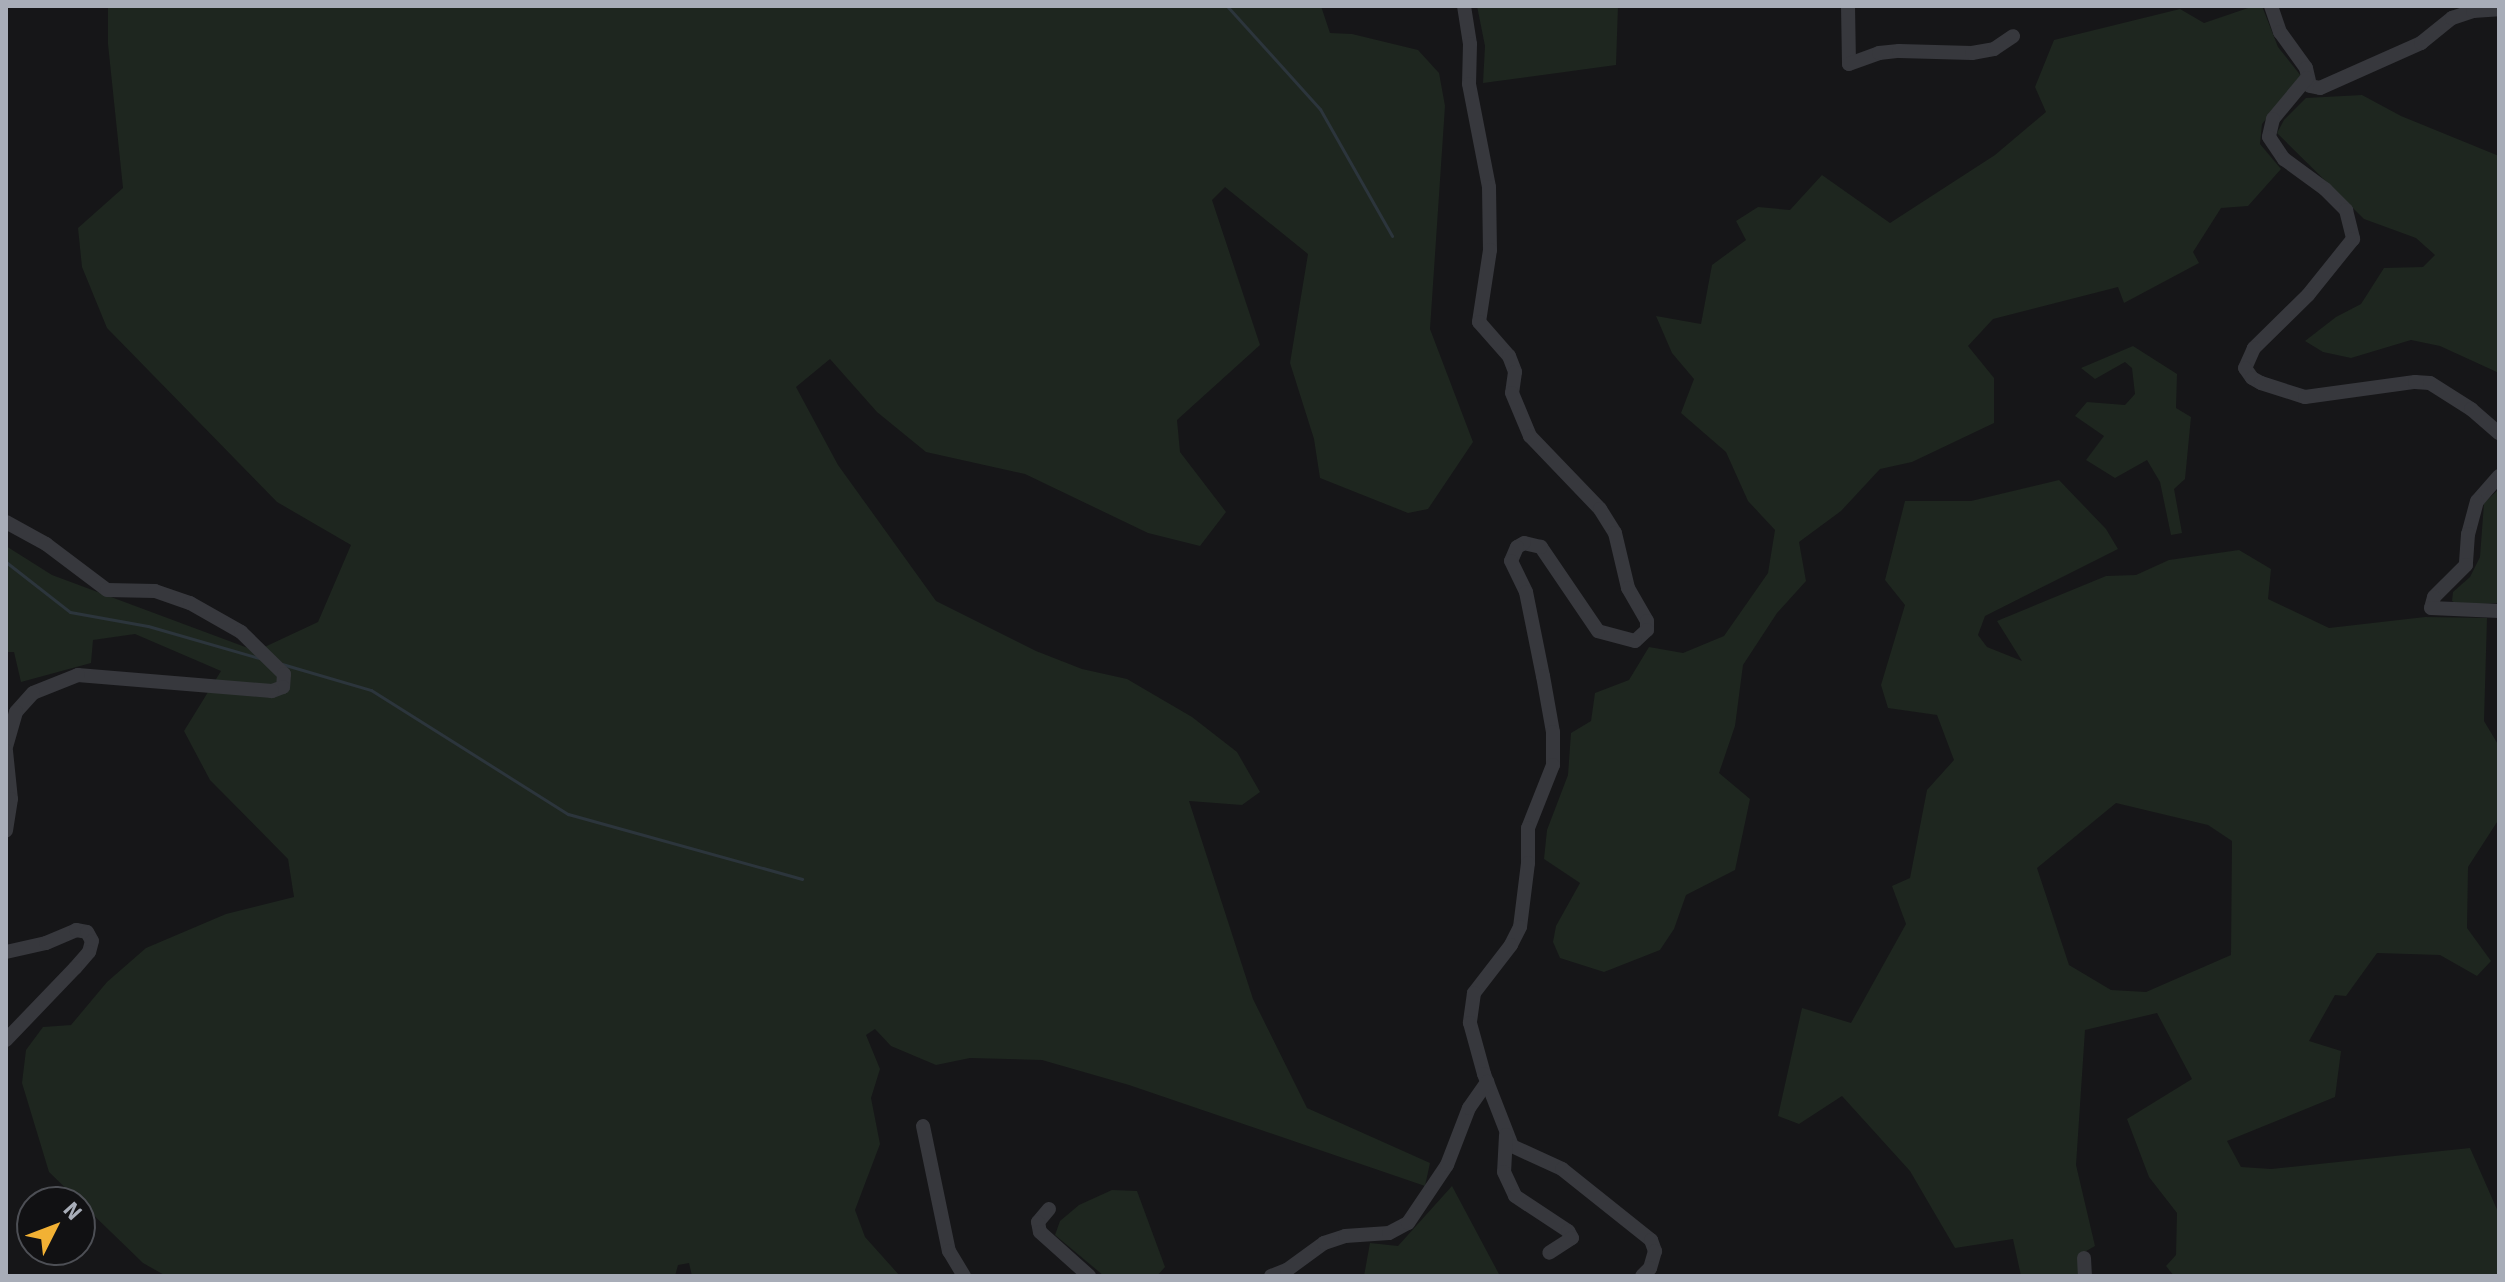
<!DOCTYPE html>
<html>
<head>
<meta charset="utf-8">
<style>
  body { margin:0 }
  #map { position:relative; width:2505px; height:1282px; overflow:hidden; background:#161618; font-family:Signika,sans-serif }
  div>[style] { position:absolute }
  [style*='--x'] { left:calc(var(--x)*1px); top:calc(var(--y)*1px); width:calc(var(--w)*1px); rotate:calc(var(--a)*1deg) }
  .green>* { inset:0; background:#1e261f }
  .stream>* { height:3px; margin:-1.5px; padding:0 1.5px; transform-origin:1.5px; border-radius:1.5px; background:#2c353c }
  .minor>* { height:14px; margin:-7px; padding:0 7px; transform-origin:7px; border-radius:7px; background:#37383d }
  span { translate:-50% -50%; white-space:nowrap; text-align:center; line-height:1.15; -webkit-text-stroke:6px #111113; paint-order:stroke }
  .frame { position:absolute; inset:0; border:8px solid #a8adb8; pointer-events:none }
  .north { position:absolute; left:16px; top:1186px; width:80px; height:80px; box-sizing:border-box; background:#111113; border:2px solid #4d4f55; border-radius:50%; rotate:48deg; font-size:22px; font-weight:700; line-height:32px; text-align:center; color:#a8adb8 }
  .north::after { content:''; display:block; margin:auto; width:28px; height:36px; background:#f2b134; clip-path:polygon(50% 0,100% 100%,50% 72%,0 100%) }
</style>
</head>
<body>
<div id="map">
  <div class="green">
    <div style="clip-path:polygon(108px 6px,1321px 6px,1330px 33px,1352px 34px,1418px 50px,1439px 73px,1445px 106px,1430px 329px,1473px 442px,1428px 509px,1408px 513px,1320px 478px,1314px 439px,1290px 363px,1308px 254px,1225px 187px,1212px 200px,1260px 345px,1177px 420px,1180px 452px,1226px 512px,1200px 546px,1148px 533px,1025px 474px,926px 452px,877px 412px,830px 359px,796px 387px,838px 465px,936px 601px,1036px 651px,1082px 669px,1127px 679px,1192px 717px,1237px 752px,1260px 792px,1242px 805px,1189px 801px,1253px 999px,1307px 1108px,1430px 1163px,1425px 1186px,1129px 1085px,1042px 1060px,970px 1058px,936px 1065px,891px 1046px,875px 1029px,866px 1035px,880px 1069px,871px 1098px,880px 1144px,855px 1210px,865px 1237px,900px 1276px,692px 1276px,689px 1263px,678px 1265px,675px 1276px,166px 1276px,143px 1263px,49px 1172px,22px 1083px,26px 1050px,43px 1027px,71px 1025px,107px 982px,146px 948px,226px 914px,294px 897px,288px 859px,210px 780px,184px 731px,221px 671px,135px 634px,93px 640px,91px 663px,21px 682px,14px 652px,6px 652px,6px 546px,52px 575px,256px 651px,318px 622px,351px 545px,277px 502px,107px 328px,82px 267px,78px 228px,123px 188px,108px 44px)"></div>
    <div style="clip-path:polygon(1477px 6px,1618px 6px,1616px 65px,1483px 83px,1485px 46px)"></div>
    <div style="clip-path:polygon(2254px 6px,2262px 6px,2278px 47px,2301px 76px,2262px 124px,2260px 144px,2281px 169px,2248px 206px,2221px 208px,2193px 252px,2199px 263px,2124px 303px,2118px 287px,1993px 319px,1968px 346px,1994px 378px,1994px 423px,1912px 462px,1880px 469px,1841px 511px,1799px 542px,1806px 581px,1777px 613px,1743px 665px,1735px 726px,1719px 773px,1750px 799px,1735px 870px,1686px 895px,1674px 929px,1660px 950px,1604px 972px,1560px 958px,1553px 942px,1556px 926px,1580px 883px,1544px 859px,1547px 830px,1568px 775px,1571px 733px,1591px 721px,1595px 693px,1629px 680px,1649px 647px,1683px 653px,1724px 636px,1768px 573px,1775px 530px,1748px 501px,1726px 452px,1681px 413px,1694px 379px,1672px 353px,1656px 316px,1701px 324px,1712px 265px,1746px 240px,1736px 221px,1758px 207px,1790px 210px,1822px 175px,1890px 223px,1995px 155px,2046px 112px,2035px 87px,2054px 40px,2180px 9px,2204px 23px)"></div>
    <div style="clip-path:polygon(2362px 95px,2401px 116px,2499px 156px,2499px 373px,2440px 346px,2411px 340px,2351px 358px,2323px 352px,2305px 341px,2336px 317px,2361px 304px,2384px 268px,2423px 267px,2435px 255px,2416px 238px,2364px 219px,2277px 133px,2284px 120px,2306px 98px)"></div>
    <div style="clip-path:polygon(2133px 346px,2177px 374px,2176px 408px,2191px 417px,2185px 479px,2174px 489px,2182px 533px,2171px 535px,2160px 482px,2147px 460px,2115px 478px,2086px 460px,2104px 436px,2075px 416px,2087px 402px,2125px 405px,2135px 394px,2132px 368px,2125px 362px,2095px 379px,2081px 368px)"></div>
    <div style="clip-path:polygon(evenodd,2059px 480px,2106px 529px,2118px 549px,1985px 616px,1978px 635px,1987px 647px,2022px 661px,1997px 621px,2106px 576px,2136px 575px,2169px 560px,2239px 550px,2271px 569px,2268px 599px,2329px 628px,2425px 617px,2487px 618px,2484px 721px,2499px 746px,2499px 819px,2468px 867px,2467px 928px,2491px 961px,2477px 976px,2440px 955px,2377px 953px,2346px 996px,2335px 995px,2309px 1041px,2341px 1051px,2335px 1097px,2227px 1141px,2241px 1167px,2271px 1169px,2470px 1148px,2499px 1214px,2499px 1276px,2174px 1276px,2166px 1266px,2176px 1255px,2177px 1213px,2149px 1177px,2127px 1119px,2192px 1079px,2157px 1013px,2085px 1030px,2076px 1165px,2095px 1246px,2081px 1254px,2080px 1276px,2021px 1276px,2013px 1239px,1955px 1248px,1910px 1171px,1842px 1096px,1799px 1124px,1778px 1116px,1802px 1008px,1851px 1023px,1906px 924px,1892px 886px,1910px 878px,1927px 790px,1954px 760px,1937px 715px,1888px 708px,1881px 685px,1905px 605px,1885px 580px,1905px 501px,1971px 501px,2059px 480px,2116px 803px,2208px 825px,2232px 841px,2231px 955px,2146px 992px,2111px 990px,2069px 965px,2037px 868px,2116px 803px)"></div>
    <div style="clip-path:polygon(2499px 489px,2499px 603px,2459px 605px,2452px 601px,2453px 592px,2470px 577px,2480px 557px,2484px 503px)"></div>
    <div style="clip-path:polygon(1452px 1186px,1500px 1276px,1364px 1276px,1370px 1243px,1398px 1246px)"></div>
    <div style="clip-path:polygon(1112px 1190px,1137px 1191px,1165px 1267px,1157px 1276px,1104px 1276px,1055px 1235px,1060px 1221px,1079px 1205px)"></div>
  </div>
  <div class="stream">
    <div style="--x:1227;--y:6;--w:139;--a:47.9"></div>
    <div style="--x:1320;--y:109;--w:146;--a:60.4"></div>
    <div style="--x:6;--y:562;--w:81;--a:38"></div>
    <div style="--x:70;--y:612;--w:79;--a:10.2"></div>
    <div style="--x:148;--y:626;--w:116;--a:16.1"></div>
    <div style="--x:282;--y:664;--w:93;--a:16.3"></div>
    <div style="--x:371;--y:690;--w:233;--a:32.2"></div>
    <div style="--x:568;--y:814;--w:243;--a:15.5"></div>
  </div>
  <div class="minor">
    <div style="--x:1464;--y:6;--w:38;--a:81"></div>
    <div style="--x:1470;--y:44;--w:40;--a:91.4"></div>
    <div style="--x:1469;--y:84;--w:105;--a:79"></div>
    <div style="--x:1489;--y:187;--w:63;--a:89.1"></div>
    <div style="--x:1490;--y:250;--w:73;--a:98.7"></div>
    <div style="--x:1479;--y:322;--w:45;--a:48.6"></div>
    <div style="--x:1509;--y:356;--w:17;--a:69"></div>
    <div style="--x:1515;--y:372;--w:21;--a:98"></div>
    <div style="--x:1512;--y:393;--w:47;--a:67.3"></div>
    <div style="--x:1530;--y:436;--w:101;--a:46.2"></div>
    <div style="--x:1600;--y:509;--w:28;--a:58"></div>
    <div style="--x:1615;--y:533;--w:57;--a:76.7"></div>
    <div style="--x:1628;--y:588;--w:38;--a:60"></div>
    <div style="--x:1647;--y:621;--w:9;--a:90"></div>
    <div style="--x:1647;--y:630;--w:16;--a:137"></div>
    <div style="--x:1635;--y:641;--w:38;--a:-165"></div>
    <div style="--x:1598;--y:631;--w:102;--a:-124.2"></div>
    <div style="--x:1541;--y:547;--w:17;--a:-167"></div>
    <div style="--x:1524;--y:543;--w:8;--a:150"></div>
    <div style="--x:1517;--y:547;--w:15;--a:113"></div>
    <div style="--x:1511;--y:561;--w:34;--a:64"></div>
    <div style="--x:1526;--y:592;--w:86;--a:78.6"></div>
    <div style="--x:1543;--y:676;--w:57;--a:79.9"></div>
    <div style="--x:1553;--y:732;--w:33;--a:90"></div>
    <div style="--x:1553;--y:765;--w:68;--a:111.6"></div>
    <div style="--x:1528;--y:828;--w:35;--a:90"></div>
    <div style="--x:1528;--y:863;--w:64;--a:97.1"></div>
    <div style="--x:1520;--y:927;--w:20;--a:117"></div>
    <div style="--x:1511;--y:945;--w:61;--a:127.6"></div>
    <div style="--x:1474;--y:993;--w:30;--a:98"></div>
    <div style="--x:1470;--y:1023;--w:53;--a:74.6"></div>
    <div style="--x:1484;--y:1074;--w:77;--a:68.7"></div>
    <div style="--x:1512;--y:1146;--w:55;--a:24.7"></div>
    <div style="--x:1562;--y:1169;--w:114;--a:38.6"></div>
    <div style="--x:1651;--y:1240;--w:12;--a:70"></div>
    <div style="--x:1655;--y:1251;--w:18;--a:106"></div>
    <div style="--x:1650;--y:1268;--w:11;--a:135"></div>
    <div style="--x:1848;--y:6;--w:58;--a:89"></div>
    <div style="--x:1849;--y:64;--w:32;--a:-20"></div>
    <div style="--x:1879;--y:53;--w:20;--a:-6"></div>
    <div style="--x:1899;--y:51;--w:73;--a:1.6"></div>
    <div style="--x:1972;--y:53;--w:22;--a:-10"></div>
    <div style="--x:1994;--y:49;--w:23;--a:-34"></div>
    <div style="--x:2271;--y:6;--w:28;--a:71"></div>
    <div style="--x:2280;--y:32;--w:44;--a:54.2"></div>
    <div style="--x:2306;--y:68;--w:18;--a:77"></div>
    <div style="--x:2310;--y:86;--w:10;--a:11"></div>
    <div style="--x:2320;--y:88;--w:111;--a:-24"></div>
    <div style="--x:2421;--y:43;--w:40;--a:-39"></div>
    <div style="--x:2452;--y:18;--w:22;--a:-18"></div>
    <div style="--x:2473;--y:11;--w:26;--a:-4"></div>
    <div style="--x:2307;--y:78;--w:53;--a:129.7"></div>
    <div style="--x:2273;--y:119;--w:18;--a:103"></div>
    <div style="--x:2269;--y:137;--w:27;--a:56"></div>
    <div style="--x:2284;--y:159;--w:51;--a:36.2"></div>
    <div style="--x:2325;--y:189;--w:30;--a:45"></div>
    <div style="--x:2346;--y:210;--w:30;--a:76"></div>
    <div style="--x:2353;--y:239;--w:72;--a:128.8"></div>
    <div style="--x:2308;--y:295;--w:76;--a:135.5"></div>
    <div style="--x:2254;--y:348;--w:22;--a:114"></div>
    <div style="--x:2245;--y:368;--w:12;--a:55"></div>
    <div style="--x:2252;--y:378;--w:10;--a:29"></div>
    <div style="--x:2261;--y:383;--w:46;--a:17.7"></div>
    <div style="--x:2305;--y:397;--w:111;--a:-7.8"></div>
    <div style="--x:2415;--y:382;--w:15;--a:4"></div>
    <div style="--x:2430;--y:383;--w:49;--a:32.4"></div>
    <div style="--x:2471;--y:409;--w:37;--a:41"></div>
    <div style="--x:2499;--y:476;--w:33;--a:131"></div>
    <div style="--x:2477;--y:501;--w:34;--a:105"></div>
    <div style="--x:2468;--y:534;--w:31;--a:94"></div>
    <div style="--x:2466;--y:565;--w:45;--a:135"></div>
    <div style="--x:2434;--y:597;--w:11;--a:105"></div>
    <div style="--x:2431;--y:608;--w:68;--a:2.5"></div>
    <div style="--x:6;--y:522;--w:46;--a:28.8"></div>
    <div style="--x:46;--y:544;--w:76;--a:37"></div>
    <div style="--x:107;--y:590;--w:48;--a:1.2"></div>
    <div style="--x:155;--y:591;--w:37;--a:19"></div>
    <div style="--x:190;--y:603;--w:59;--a:29.6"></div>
    <div style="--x:241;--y:632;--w:60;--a:44.3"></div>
    <div style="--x:284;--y:674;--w:13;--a:94"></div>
    <div style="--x:283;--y:687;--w:12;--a:160"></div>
    <div style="--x:272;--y:691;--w:195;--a:-175.3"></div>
    <div style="--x:78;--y:675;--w:48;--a:158.2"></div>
    <div style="--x:33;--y:693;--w:25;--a:132"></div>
    <div style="--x:16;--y:712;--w:36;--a:106"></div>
    <div style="--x:6;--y:751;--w:48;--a:84.1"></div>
    <div style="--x:11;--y:799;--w:32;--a:99"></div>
    <div style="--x:6;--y:952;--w:41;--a:-12.7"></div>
    <div style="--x:46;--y:943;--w:33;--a:-23"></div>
    <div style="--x:76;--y:930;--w:11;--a:10"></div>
    <div style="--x:87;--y:932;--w:10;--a:61"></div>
    <div style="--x:92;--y:941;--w:11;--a:105"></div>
    <div style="--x:89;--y:952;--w:21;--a:131"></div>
    <div style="--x:75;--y:968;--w:100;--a:133.8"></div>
    <div style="--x:923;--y:1126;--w:128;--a:78.3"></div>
    <div style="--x:949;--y:1251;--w:29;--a:59"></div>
    <div style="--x:1506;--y:1135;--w:37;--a:93"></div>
    <div style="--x:1504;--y:1172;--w:26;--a:65"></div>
    <div style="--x:1515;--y:1196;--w:64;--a:33.4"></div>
    <div style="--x:1568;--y:1231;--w:8;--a:60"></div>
    <div style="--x:1572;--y:1238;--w:27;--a:147"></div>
    <div style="--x:1049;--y:1209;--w:17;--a:130"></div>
    <div style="--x:1038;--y:1222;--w:10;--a:79"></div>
    <div style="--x:1040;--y:1232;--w:66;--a:41.9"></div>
    <div style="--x:2084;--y:1258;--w:18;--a:87"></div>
    <div style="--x:1271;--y:1276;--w:17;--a:-21"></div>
    <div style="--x:1287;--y:1270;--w:46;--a:-36.1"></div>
    <div style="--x:1324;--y:1243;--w:22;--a:-18"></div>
    <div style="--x:1345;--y:1236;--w:44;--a:-3.9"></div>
    <div style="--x:1389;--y:1233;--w:21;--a:-28"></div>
    <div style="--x:1408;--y:1223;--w:70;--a:-56.1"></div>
    <div style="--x:1447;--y:1165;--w:61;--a:-68.9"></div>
    <div style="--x:1469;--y:1108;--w:32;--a:-55"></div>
  </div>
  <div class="frame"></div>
  <div class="north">N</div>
</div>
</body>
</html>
